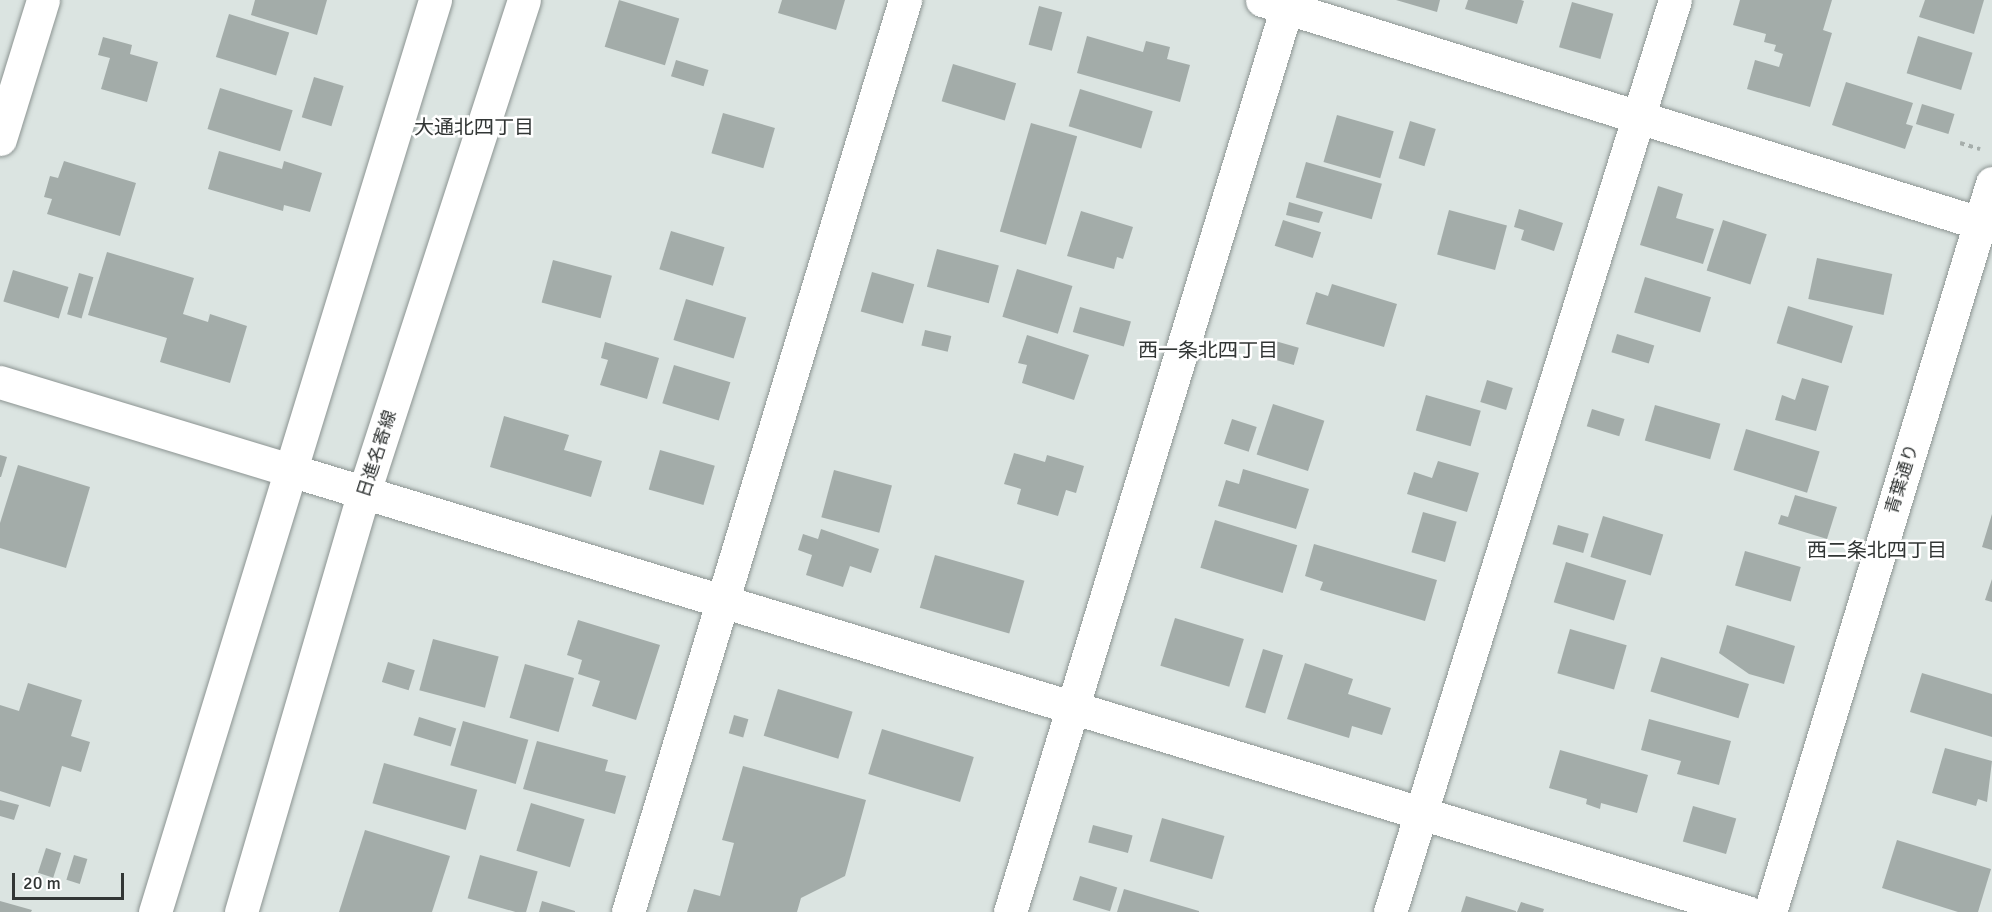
<!DOCTYPE html>
<html>
<head>
<meta charset="utf-8">
<style>
  body { margin:0 }
  #map { position:relative; width:1992px; height:912px; overflow:hidden; background:#dbe4e1; font-family:Signika,"Noto Sans JP",sans-serif }
  div>[style] { position:absolute }
  [style*='--x'] { left:calc(var(--x)*1px); top:calc(var(--y)*1px); width:calc(var(--w)*1px); rotate:calc(var(--a)*1deg) }
  .building>* { inset:0; background:#a3aca9; transform-origin:0 0 }
  .path>* { height:4px; margin-top:-2px; transform-origin:0; background:repeating-linear-gradient(90deg,#a6aeab 0 4.5px,transparent 0 9px) }
  .roads { filter:drop-shadow(0 0 2px #8c9492) drop-shadow(0 0 2px #8c9492) }
  .minor>* { height:33px; margin:-16.5px; padding:0 16.5px; transform-origin:16.5px; border-radius:16.5px; background:#fff }
  .tertiary>* { height:33px; margin:-16.5px; padding:0 16.5px; transform-origin:16.5px; border-radius:16.5px; background:#fff }
  .secondary>* { height:33px; margin:-16.5px; padding:0 16.5px; transform-origin:16.5px; border-radius:16.5px; background:#fff }
  span { translate:-50% -50%; white-space:nowrap; text-align:center; line-height:1.15; -webkit-text-stroke:5px #fff; paint-order:stroke }
  .street-label { font-size:18px; color:#323635 }
  .neighbourhood-label { font-size:20px; color:#323635 }
  .scale { position:absolute; left:12px; top:873px; width:112px; height:27px; box-sizing:border-box; border:3px solid #323635; border-top:0; padding-left:8px; font-size:18px; line-height:21px; white-space:nowrap; color:#323635; -webkit-text-stroke:4px #fff; paint-order:stroke }
</style>
</head>
<body>
<div id="map">
  <div class="building">
    <div style="clip-path:polygon(255px 0,327px 0,317px 35px,251px 15px)"></div>
    <div style="left:619px;top:0;width:63px;height:49px;rotate:17deg"></div>
    <div style="clip-path:polygon(782px 0,845px 0,836px 30px,778px 13px)"></div>
    <div style="clip-path:polygon(1396px 0,1440px 0,1437px 12px)"></div>
    <div style="clip-path:polygon(1468px 0,1521px 0,1524px 1px,1517px 24px,1465px 9px)"></div>
    <div style="clip-path:polygon(1740px 0,1832px 0,1823px 30px,1832px 33px,1810px 107px,1747px 89px,1755px 60px,1779px 67px,1783px 54px,1774px 51px,1776px 45px,1764px 42px,1766px 34px,1733px 25px)"></div>
    <div style="clip-path:polygon(1925px 0,1984px 0,1974px 34px,1919px 17px)"></div>
    <div style="left:1572px;top:2px;width:43px;height:47px;rotate:16deg"></div>
    <div style="left:1039px;top:6px;width:24px;height:40px;rotate:15deg"></div>
    <div style="left:229px;top:14px;width:63px;height:45px;rotate:17deg"></div>
    <div style="clip-path:polygon(1087px 36px,1143px 52px,1146px 41px,1170px 47px,1167px 59px,1190px 65px,1180px 102px,1077px 73px)"></div>
    <div style="left:1918px;top:36px;width:57px;height:39px;rotate:17deg"></div>
    <div style="clip-path:polygon(103px 37px,132px 45px,130px 54px,158px 62px,147px 102px,101px 89px,110px 58px,98px 55px)"></div>
    <div style="left:676px;top:60px;width:34px;height:17px;rotate:17deg"></div>
    <div style="left:953px;top:64px;width:66px;height:39px;rotate:17deg"></div>
    <div style="left:314px;top:77px;width:31px;height:42px;rotate:17deg"></div>
    <div style="clip-path:polygon(1846px 82px,1913px 103px,1906px 124px,1913px 126px,1905px 149px,1832px 125px)"></div>
    <div style="left:220px;top:88px;width:76px;height:43px;rotate:17deg"></div>
    <div style="left:1080px;top:89px;width:76px;height:39px;rotate:17deg"></div>
    <div style="left:1922px;top:104px;width:34px;height:21px;rotate:17deg"></div>
    <div style="left:723px;top:113px;width:54px;height:42px;rotate:16deg"></div>
    <div style="left:1337px;top:115px;width:59px;height:49px;rotate:16deg"></div>
    <div style="left:1410px;top:121px;width:27px;height:39px;rotate:17deg"></div>
    <div style="left:1031px;top:123px;width:48px;height:113px;rotate:16deg"></div>
    <div style="clip-path:polygon(219px 151px,282px 169px,284px 161px,322px 173px,310px 212px,284px 205px,283px 211px,208px 189px)"></div>
    <div style="clip-path:polygon(64px 161px,136px 183px,120px 236px,47px 214px,52px 199px,44px 197px,50px 176px,58px 178px)"></div>
    <div style="left:1306px;top:162px;width:79px;height:37px;rotate:16deg"></div>
    <div style="clip-path:polygon(1658px 186px,1683px 194px,1676px 218px,1714px 229px,1703px 264px,1640px 245px)"></div>
    <div style="clip-path:polygon(1289px 202px,1323px 212px,1319px 223px,1286px 215px)"></div>
    <div style="clip-path:polygon(1519px 209px,1563px 223px,1554px 251px,1521px 240px,1524px 230px,1514px 227px)"></div>
    <div style="left:1449px;top:210px;width:60px;height:46px;rotate:15deg"></div>
    <div style="clip-path:polygon(1081px 211px,1133px 227px,1123px 259px,1117px 257px,1114px 269px,1067px 256px)"></div>
    <div style="left:1283px;top:220px;width:40px;height:27px;rotate:18deg"></div>
    <div style="left:1723px;top:220px;width:46px;height:53px;rotate:18deg"></div>
    <div style="left:671px;top:231px;width:56px;height:40px;rotate:17deg"></div>
    <div style="left:937px;top:249px;width:64px;height:39px;rotate:15deg"></div>
    <div style="clip-path:polygon(107px 252px,194px 278px,183px 314px,208px 322px,210px 314px,247px 326px,230px 383px,160px 362px,167px 338px,88px 315px)"></div>
    <div style="left:1817px;top:258px;width:77px;height:42px;rotate:12deg"></div>
    <div style="left:553px;top:260px;width:61px;height:44px;rotate:15deg"></div>
    <div style="left:1017px;top:269px;width:58px;height:50px;rotate:17deg"></div>
    <div style="left:13px;top:270px;width:58px;height:33px;rotate:17deg"></div>
    <div style="left:872px;top:272px;width:44px;height:41px;rotate:16deg"></div>
    <div style="left:79px;top:273px;width:15px;height:43px;rotate:16deg"></div>
    <div style="left:1645px;top:277px;width:69px;height:37px;rotate:17deg"></div>
    <div style="clip-path:polygon(1332px 284px,1397px 304px,1384px 347px,1306px 324px,1316px 292px,1328px 296px)"></div>
    <div style="left:686px;top:299px;width:63px;height:43px;rotate:17deg"></div>
    <div style="left:1788px;top:306px;width:68px;height:39px;rotate:17deg"></div>
    <div style="left:1080px;top:307px;width:53px;height:26px;rotate:16deg"></div>
    <div style="left:925px;top:330px;width:27px;height:16px;rotate:13deg"></div>
    <div style="left:1617px;top:334px;width:39px;height:19px;rotate:17deg"></div>
    <div style="clip-path:polygon(1027px 335px,1089px 355px,1074px 400px,1022px 383px,1027px 365px,1018px 363px)"></div>
    <div style="left:1268px;top:339px;width:32px;height:18px;rotate:16deg"></div>
    <div style="clip-path:polygon(605px 342px,659px 358px,647px 399px,600px 385px,608px 360px,601px 358px)"></div>
    <div style="left:674px;top:365px;width:59px;height:40px;rotate:17deg"></div>
    <div style="clip-path:polygon(1802px 378px,1829px 386px,1816px 431px,1775px 420px,1782px 395px,1795px 400px)"></div>
    <div style="left:1487px;top:380px;width:27px;height:23px;rotate:17deg"></div>
    <div style="left:1426px;top:395px;width:57px;height:37px;rotate:16deg"></div>
    <div style="left:1273px;top:404px;width:54px;height:53px;rotate:18deg"></div>
    <div style="left:1655px;top:405px;width:68px;height:37px;rotate:16deg"></div>
    <div style="left:1592px;top:409px;width:34px;height:18px;rotate:17deg"></div>
    <div style="clip-path:polygon(504px 416px,569px 435px,564px 450px,602px 461px,591px 497px,490px 467px)"></div>
    <div style="left:1232px;top:419px;width:26px;height:26px;rotate:18deg"></div>
    <div style="left:1746px;top:429px;width:77px;height:43px;rotate:17deg"></div>
    <div style="left:660px;top:450px;width:57px;height:41px;rotate:16deg"></div>
    <div style="clip-path:polygon(1014px 453px,1045px 462px,1047px 455px,1084px 466px,1076px 493px,1066px 490px,1058px 516px,1017px 504px,1021px 489px,1004px 484px)"></div>
    <div style="clip-path:polygon(0 455px,7px 457px,1px 477px,0 477px)"></div>
    <div style="clip-path:polygon(1438px 461px,1479px 473px,1467px 512px,1407px 494px,1414px 472px,1432px 478px)"></div>
    <div style="clip-path:polygon(18px 465px,90px 487px,66px 568px,0 548px,0 523px)"></div>
    <div style="clip-path:polygon(1243px 469px,1309px 489px,1296px 529px,1218px 506px,1226px 480px,1239px 484px)"></div>
    <div style="left:834px;top:470px;width:60px;height:49px;rotate:15deg"></div>
    <div style="clip-path:polygon(1795px 495px,1837px 507px,1827px 539px,1778px 524px,1781px 515px,1788px 517px)"></div>
    <div style="left:1423px;top:512px;width:35px;height:42px;rotate:16deg"></div>
    <div style="clip-path:polygon(1992px 514px,1992px 550px,1982px 547px)"></div>
    <div style="left:1603px;top:516px;width:63px;height:43px;rotate:17deg"></div>
    <div style="left:1215px;top:520px;width:86px;height:50px;rotate:17deg"></div>
    <div style="left:1558px;top:525px;width:32px;height:20px;rotate:16deg"></div>
    <div style="clip-path:polygon(821px 529px,879px 549px,871px 573px,850px 566px,843px 587px,806px 575px,812px 555px,798px 550px,803px 534px,818px 539px)"></div>
    <div style="clip-path:polygon(1314px 544px,1437px 580px,1425px 621px,1320px 590px,1323px 582px,1305px 576px)"></div>
    <div style="left:1745px;top:551px;width:58px;height:36px;rotate:16deg"></div>
    <div style="left:935px;top:555px;width:93px;height:55px;rotate:16deg"></div>
    <div style="left:1566px;top:562px;width:63px;height:42px;rotate:17deg"></div>
    <div style="clip-path:polygon(1992px 579px,1992px 602px,1985px 600px)"></div>
    <div style="left:1175px;top:618px;width:72px;height:50px;rotate:17deg"></div>
    <div style="clip-path:polygon(578px 620px,660px 645px,636px 720px,592px 706px,600px 681px,578px 674px,582px 660px,567px 655px)"></div>
    <div style="clip-path:polygon(1727px 625px,1795px 646px,1784px 684px,1749px 674px,1719px 653px)"></div>
    <div style="left:1570px;top:629px;width:59px;height:46px;rotate:16deg"></div>
    <div style="left:433px;top:639px;width:68px;height:53px;rotate:15deg"></div>
    <div style="left:1263px;top:649px;width:21px;height:61px;rotate:17deg"></div>
    <div style="left:1661px;top:657px;width:92px;height:36px;rotate:17deg"></div>
    <div style="left:388px;top:662px;width:28px;height:21px;rotate:17deg"></div>
    <div style="clip-path:polygon(1305px 663px,1353px 679px,1348px 694px,1391px 708px,1382px 735px,1352px 726px,1349px 738px,1287px 719px)"></div>
    <div style="left:525px;top:664px;width:51px;height:56px;rotate:16deg"></div>
    <div style="clip-path:polygon(1922px 673px,1992px 694px,1992px 737px,1910px 712px)"></div>
    <div style="clip-path:polygon(28px 683px,82px 700px,71px 736px,90px 742px,81px 772px,62px 766px,50px 807px,0 791px,0 705px,19px 711px)"></div>
    <div style="left:778px;top:689px;width:78px;height:49px;rotate:17deg"></div>
    <div style="left:734px;top:715px;width:15px;height:19px;rotate:16deg"></div>
    <div style="left:419px;top:717px;width:39px;height:19px;rotate:17deg"></div>
    <div style="clip-path:polygon(1649px 719px,1731px 741px,1719px 785px,1677px 774px,1681px 761px,1641px 750px)"></div>
    <div style="left:463px;top:721px;width:68px;height:46px;rotate:16deg"></div>
    <div style="left:882px;top:729px;width:96px;height:47px;rotate:17deg"></div>
    <div style="clip-path:polygon(537px 741px,608px 760px,605px 771px,626px 776px,615px 814px,523px 789px)"></div>
    <div style="clip-path:polygon(1945px 748px,1992px 761px,1987px 802px,1978px 799px,1976px 806px,1932px 793px)"></div>
    <div style="clip-path:polygon(1560px 750px,1648px 775px,1637px 813px,1601px 803px,1600px 809px,1586px 804px,1587px 799px,1549px 788px)"></div>
    <div style="left:384px;top:763px;width:97px;height:42px;rotate:16deg"></div>
    <div style="clip-path:polygon(743px 766px,866px 800px,845px 876px,801px 898px,797px 912px,687px 912px,694px 889px,720px 896px,734px 843px,722px 840px)"></div>
    <div style="clip-path:polygon(0 800px,19px 805px,14px 820px,0 816px)"></div>
    <div style="left:531px;top:803px;width:56px;height:50px;rotate:17deg"></div>
    <div style="left:1693px;top:806px;width:45px;height:37px;rotate:16deg"></div>
    <div style="left:1162px;top:818px;width:65px;height:45px;rotate:16deg"></div>
    <div style="left:1093px;top:825px;width:41px;height:18px;rotate:15deg"></div>
    <div style="clip-path:polygon(365px 830px,450px 856px,432px 912px,339px 912px)"></div>
    <div style="clip-path:polygon(1897px 840px,1991px 869px,1978px 912px,1958px 912px,1882px 888px)"></div>
    <div style="left:46px;top:848px;width:16px;height:26px;rotate:18deg"></div>
    <div style="left:74px;top:855px;width:14px;height:26px;rotate:17deg"></div>
    <div style="left:480px;top:855px;width:60px;height:45px;rotate:16deg"></div>
    <div style="left:1080px;top:876px;width:39px;height:25px;rotate:17deg"></div>
    <div style="clip-path:polygon(1124px 889px,1199px 911px,1199px 912px,1117px 912px)"></div>
    <div style="clip-path:polygon(1466px 896px,1516px 911px,1516px 912px,1461px 912px)"></div>
    <div style="clip-path:polygon(0 901px,32px 910px,31px 912px,0 912px)"></div>
    <div style="clip-path:polygon(542px 901px,575px 911px,575px 912px,539px 912px)"></div>
    <div style="clip-path:polygon(1521px 902px,1544px 909px,1543px 912px,1517px 912px)"></div>
  </div>
  <div class="path">
    <div style="--x:1960;--y:143;--w:21;--a:17"></div>
  </div>
  <div class="roads">
    <div class="minor">
      <div style="--x:0;--y:139;--w:145;--a:-72.8"></div>
      <div style="--x:0;--y:382;--w:303;--a:16.9"></div>
      <div style="--x:628;--y:912;--w:953;--a:-73.1"></div>
      <div style="--x:1390;--y:912;--w:955;--a:-72.65"></div>
    </div>
    <div class="tertiary">
      <div style="--x:1262;--y:0;--w:764;--a:17.27"></div>
      <div style="--x:290;--y:470;--w:1523;--a:16.88"></div>
      <div style="--x:1010;--y:912;--w:954;--a:-72.99"></div>
      <div style="--x:1770;--y:912;--w:762;--a:-73.06"></div>
    </div>
    <div class="secondary">
      <div style="--x:155;--y:912;--w:954;--a:-72.93"></div>
      <div style="--x:241;--y:912;--w:438;--a:-73.7"></div>
      <div style="--x:364;--y:492;--w:517;--a:-71.99"></div>
    </div>
  </div>
  <div class="street-label">
    <span style="left:377px;top:454px;rotate:-72deg">日進名寄線</span>
    <span style="left:1902px;top:479px;rotate:-73deg">青葉通り</span>
  </div>
  <div class="neighbourhood-label">
    <span style="left:474px;top:127px">大通北四丁目</span>
    <span style="left:1208px;top:350px">西一条北四丁目</span>
    <span style="left:1877px;top:550px">西二条北四丁目</span>
  </div>
  <div class="scale">20 m</div>
</div>
</body>
</html>
